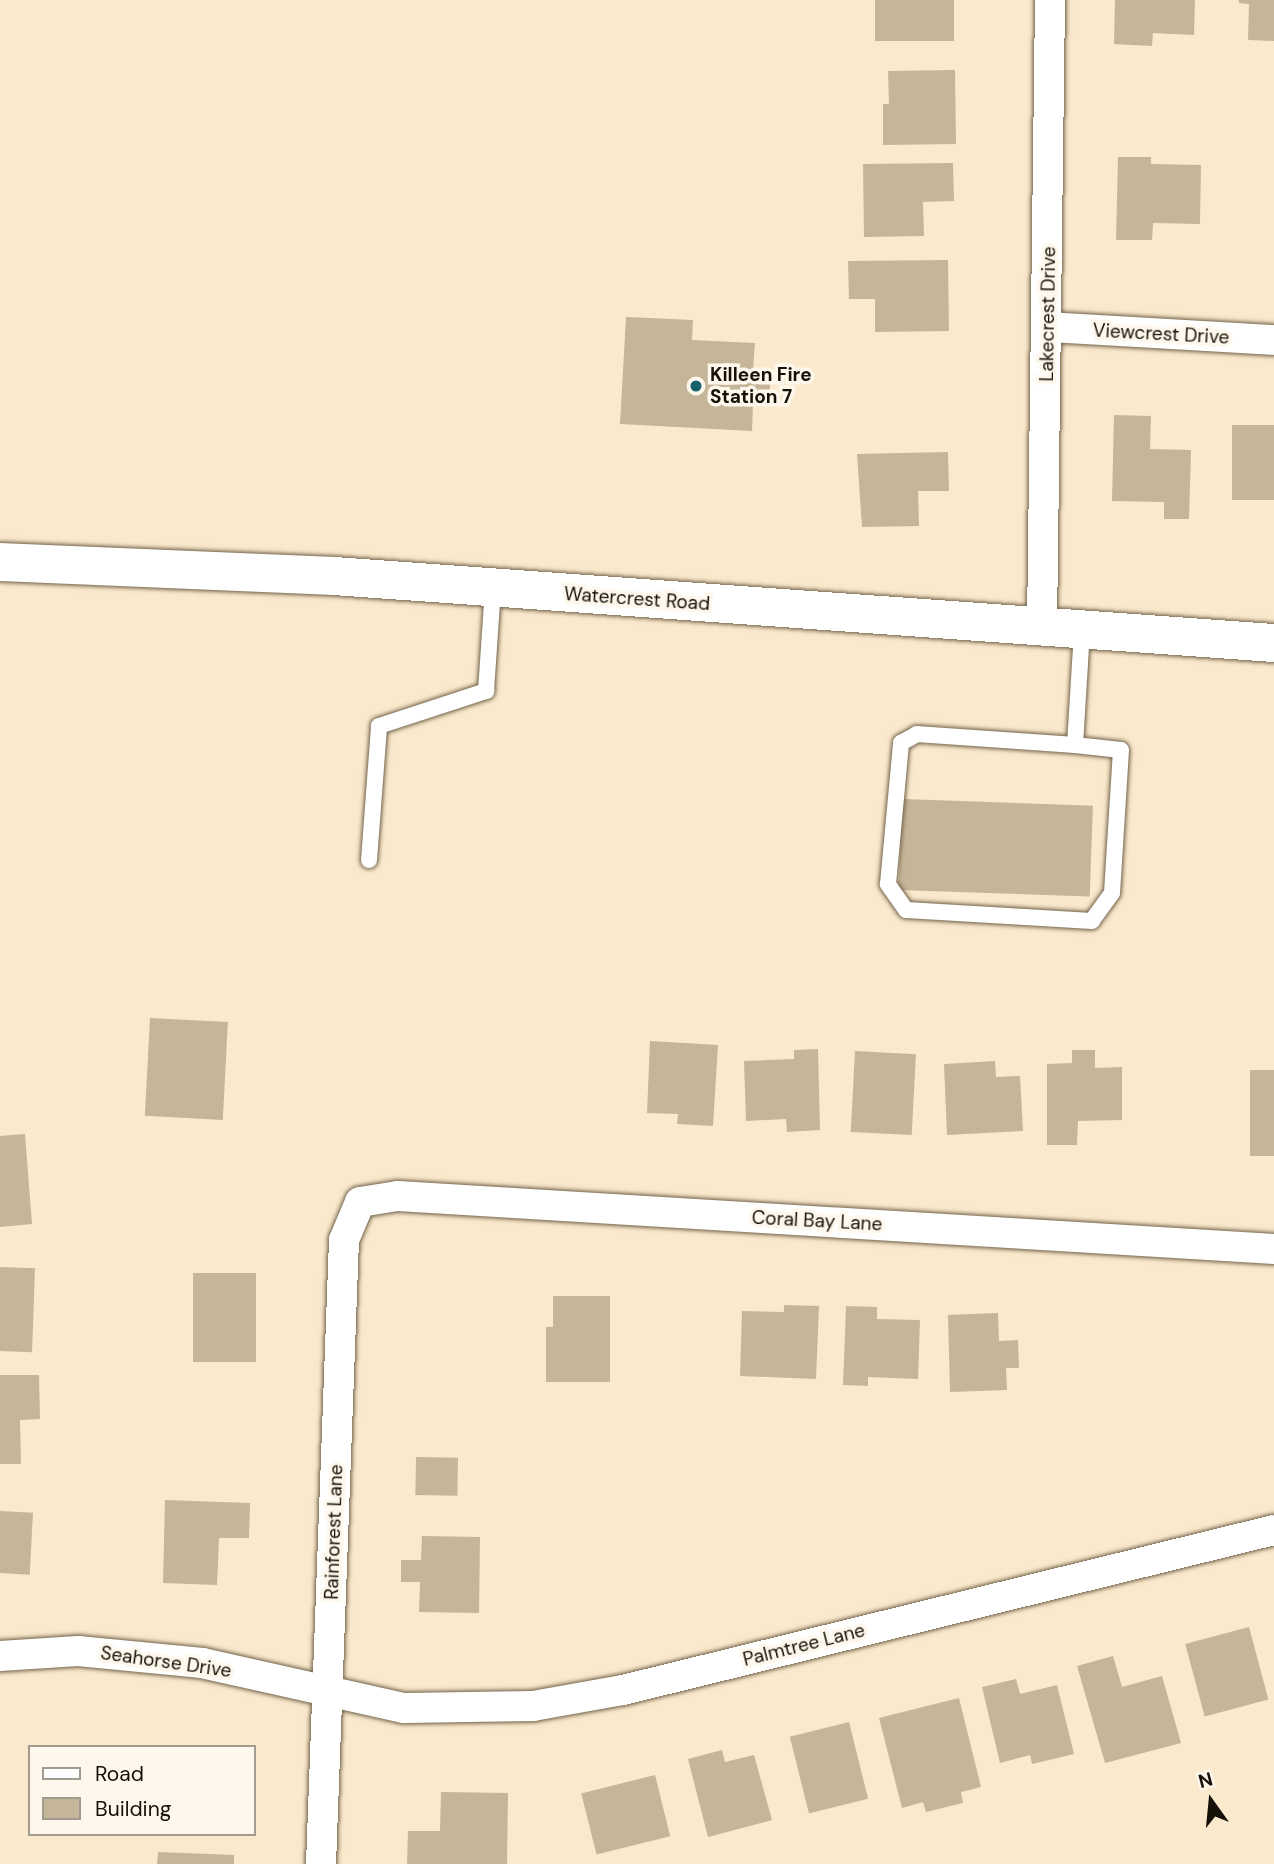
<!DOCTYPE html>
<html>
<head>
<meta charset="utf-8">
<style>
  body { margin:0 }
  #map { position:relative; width:1274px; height:1864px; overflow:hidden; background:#fae9cc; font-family:"DM Sans",sans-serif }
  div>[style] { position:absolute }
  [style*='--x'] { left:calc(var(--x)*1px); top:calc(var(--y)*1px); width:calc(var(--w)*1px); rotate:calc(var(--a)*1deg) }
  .building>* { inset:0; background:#c5b599; transform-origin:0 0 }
  .roads { filter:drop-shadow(0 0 2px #72634a) drop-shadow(0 0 2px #72634a) }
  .service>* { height:16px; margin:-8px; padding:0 8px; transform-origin:8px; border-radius:8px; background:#fff }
  .minor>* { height:30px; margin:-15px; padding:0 15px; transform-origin:15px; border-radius:15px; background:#fff }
  .tertiary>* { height:38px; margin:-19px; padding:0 19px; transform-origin:19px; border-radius:19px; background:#fff }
  .dots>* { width:19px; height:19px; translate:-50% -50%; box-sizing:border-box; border:4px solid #fef7ec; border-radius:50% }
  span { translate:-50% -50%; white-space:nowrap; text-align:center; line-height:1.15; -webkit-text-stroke:7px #fef7ec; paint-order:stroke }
  .street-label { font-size:19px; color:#161107 }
  .poi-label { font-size:19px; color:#161107; font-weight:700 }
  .left { translate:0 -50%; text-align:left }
  .legend { position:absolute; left:28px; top:1745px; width:228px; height:91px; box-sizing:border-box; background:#fef7ec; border:2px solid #a19b90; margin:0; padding:9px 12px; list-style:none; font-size:21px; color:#161107 }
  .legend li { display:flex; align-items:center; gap:14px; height:35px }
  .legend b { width:35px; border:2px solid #a19b90 }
  .north { position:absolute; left:1176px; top:1766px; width:70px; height:70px; -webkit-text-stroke:5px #fef7ec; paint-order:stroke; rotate:345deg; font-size:19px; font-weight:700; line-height:28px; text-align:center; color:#161107 }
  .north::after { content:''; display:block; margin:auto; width:24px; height:32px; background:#161107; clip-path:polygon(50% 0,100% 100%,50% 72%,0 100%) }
</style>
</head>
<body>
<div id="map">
  <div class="building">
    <div style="left:875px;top:0;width:79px;height:41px"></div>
    <div style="clip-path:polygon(1115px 0,1195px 0,1194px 35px,1153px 33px,1152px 46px,1114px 44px)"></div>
    <div style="clip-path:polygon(1239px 0,1274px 0,1274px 41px,1248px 40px,1249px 4px,1239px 3px)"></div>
    <div style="clip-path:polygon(955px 70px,956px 144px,883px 145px,883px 104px,889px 104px,888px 71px)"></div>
    <div style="clip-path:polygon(1118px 157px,1151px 157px,1151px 164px,1201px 165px,1200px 224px,1153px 223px,1152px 240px,1116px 240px)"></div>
    <div style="clip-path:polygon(953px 163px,954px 201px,923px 202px,924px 236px,864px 237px,863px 164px)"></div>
    <div style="clip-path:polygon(948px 260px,949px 331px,875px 332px,875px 299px,849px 299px,848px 261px)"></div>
    <div style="clip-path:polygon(626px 317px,693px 320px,692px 340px,755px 343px,753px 369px,771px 370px,769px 402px,753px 402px,752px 431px,620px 424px)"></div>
    <div style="clip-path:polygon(1114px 415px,1151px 416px,1150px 449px,1191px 450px,1189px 519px,1164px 519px,1164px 502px,1112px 501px)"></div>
    <div style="left:1232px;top:425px;width:42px;height:75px"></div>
    <div style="clip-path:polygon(948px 452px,949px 491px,918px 491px,919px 526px,862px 527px,857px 454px)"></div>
    <div style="left:902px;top:799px;width:191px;height:91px;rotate:2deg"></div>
    <div style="left:150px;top:1018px;width:78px;height:98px;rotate:3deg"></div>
    <div style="clip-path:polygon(650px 1041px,718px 1045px,713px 1126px,677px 1124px,678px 1114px,647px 1113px)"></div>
    <div style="clip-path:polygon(818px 1049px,820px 1130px,787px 1132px,786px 1119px,746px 1121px,744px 1061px,794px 1059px,794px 1050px)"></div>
    <div style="clip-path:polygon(1072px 1050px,1095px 1050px,1095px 1068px,1122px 1067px,1122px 1120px,1078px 1121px,1077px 1145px,1047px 1145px,1047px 1064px,1072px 1063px)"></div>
    <div style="left:855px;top:1051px;width:61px;height:81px;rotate:3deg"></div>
    <div style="clip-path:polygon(995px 1061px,996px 1077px,1020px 1076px,1023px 1131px,947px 1135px,944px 1064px)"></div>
    <div style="left:1250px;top:1070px;width:24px;height:86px"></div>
    <div style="clip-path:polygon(25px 1134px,32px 1224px,0 1227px,0 1136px)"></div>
    <div style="left:0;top:1267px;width:35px;height:84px;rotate:2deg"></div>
    <div style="left:193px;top:1273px;width:63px;height:89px"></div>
    <div style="clip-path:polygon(553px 1296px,610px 1296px,610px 1382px,546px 1382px,546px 1327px,553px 1327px)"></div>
    <div style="clip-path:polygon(784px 1305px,819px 1306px,816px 1379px,740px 1376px,742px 1311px,784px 1312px)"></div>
    <div style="clip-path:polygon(846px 1306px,877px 1307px,877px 1319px,920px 1320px,918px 1379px,868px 1377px,868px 1386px,843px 1385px)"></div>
    <div style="clip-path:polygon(998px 1313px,999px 1341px,1018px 1340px,1019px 1368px,1006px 1368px,1007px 1390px,950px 1392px,948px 1315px)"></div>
    <div style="clip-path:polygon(0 1375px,39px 1375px,40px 1419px,20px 1420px,21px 1464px,0 1464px)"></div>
    <div style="left:416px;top:1457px;width:42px;height:38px;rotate:1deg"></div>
    <div style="clip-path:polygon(165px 1500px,250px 1503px,249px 1538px,219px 1538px,217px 1585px,163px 1583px)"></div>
    <div style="left:0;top:1511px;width:33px;height:62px;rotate:3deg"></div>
    <div style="clip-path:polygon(422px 1536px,480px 1537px,479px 1613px,419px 1612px,420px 1582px,401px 1582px,401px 1560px,421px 1560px)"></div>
    <div style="left:1249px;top:1627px;width:75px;height:66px;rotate:75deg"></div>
    <div style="clip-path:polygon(1113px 1656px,1122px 1687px,1162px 1676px,1181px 1743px,1105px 1763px,1077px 1666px)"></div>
    <div style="clip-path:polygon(1016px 1679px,1020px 1694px,1057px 1685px,1074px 1754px,1032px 1764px,1030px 1755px,1000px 1763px,982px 1687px)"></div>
    <div style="clip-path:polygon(959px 1698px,981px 1787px,961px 1792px,963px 1803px,926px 1812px,923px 1802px,902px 1808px,879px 1718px)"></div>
    <div style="left:849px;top:1722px;width:79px;height:61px;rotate:76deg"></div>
    <div style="clip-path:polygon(722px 1750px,725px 1762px,754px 1755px,772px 1820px,708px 1837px,688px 1759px)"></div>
    <div style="left:655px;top:1775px;width:63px;height:76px;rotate:76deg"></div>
    <div style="clip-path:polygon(441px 1792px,508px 1793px,507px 1864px,407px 1864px,408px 1831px,440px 1831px)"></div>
    <div style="clip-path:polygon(158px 1852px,234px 1855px,234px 1864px,157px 1864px)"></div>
  </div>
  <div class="roads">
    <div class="service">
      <div style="--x:1075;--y:745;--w:46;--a:6.2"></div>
      <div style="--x:1121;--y:750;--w:143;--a:93.6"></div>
      <div style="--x:1112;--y:893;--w:34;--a:126"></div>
      <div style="--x:1092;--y:921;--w:186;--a:-176.6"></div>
      <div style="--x:906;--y:910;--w:32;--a:-125"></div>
      <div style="--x:888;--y:884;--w:142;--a:-84.7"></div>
      <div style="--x:901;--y:743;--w:18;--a:-29"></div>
      <div style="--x:917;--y:734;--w:158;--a:4"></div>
      <div style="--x:1075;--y:745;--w:115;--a:-86.5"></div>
      <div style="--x:369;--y:860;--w:134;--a:-85.7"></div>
      <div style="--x:379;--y:726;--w:113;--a:-18.1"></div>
      <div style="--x:486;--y:691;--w:103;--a:-86.1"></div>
    </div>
    <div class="minor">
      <div style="--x:1048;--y:327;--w:226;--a:3.3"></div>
      <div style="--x:1042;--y:628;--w:628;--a:-89.27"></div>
      <div style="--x:0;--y:1656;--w:78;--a:-3.7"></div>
      <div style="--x:78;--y:1651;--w:125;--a:5.5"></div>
      <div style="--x:202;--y:1663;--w:207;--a:12.6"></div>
      <div style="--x:404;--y:1708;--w:129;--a:-0.9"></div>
      <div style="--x:533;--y:1706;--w:91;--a:-10.1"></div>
      <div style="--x:623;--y:1690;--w:670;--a:-13.81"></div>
      <div style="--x:321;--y:1864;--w:624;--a:-87.89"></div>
      <div style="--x:344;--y:1240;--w:41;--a:-67.2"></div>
      <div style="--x:360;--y:1202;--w:38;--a:-9"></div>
      <div style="--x:398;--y:1196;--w:878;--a:3.46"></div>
    </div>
    <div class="tertiary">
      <div style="--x:0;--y:562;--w:334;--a:2.4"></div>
      <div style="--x:334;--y:576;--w:942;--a:4.08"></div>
    </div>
  </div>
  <div class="dots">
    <div style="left:696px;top:386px;background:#16606e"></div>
  </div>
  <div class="street-label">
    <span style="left:1048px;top:314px;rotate:-89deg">Lakecrest Drive</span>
    <span style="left:1161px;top:334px;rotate:3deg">Viewcrest Drive</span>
    <span style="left:637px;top:599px;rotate:4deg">Watercrest Road</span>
    <span style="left:817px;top:1221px;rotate:3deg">Coral Bay Lane</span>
    <span style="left:334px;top:1532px;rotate:-88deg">Rainforest Lane</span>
    <span style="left:804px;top:1645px;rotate:-14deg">Palmtree Lane</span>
    <span style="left:166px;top:1662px;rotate:8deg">Seahorse Drive</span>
  </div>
  <div class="poi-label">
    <span class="left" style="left:710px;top:386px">Killeen Fire<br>Station 7</span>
  </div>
  <ul class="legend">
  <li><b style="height:9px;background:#fff"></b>Road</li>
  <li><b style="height:19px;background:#c5b599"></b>Building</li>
  </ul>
  <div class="north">N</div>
</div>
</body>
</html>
